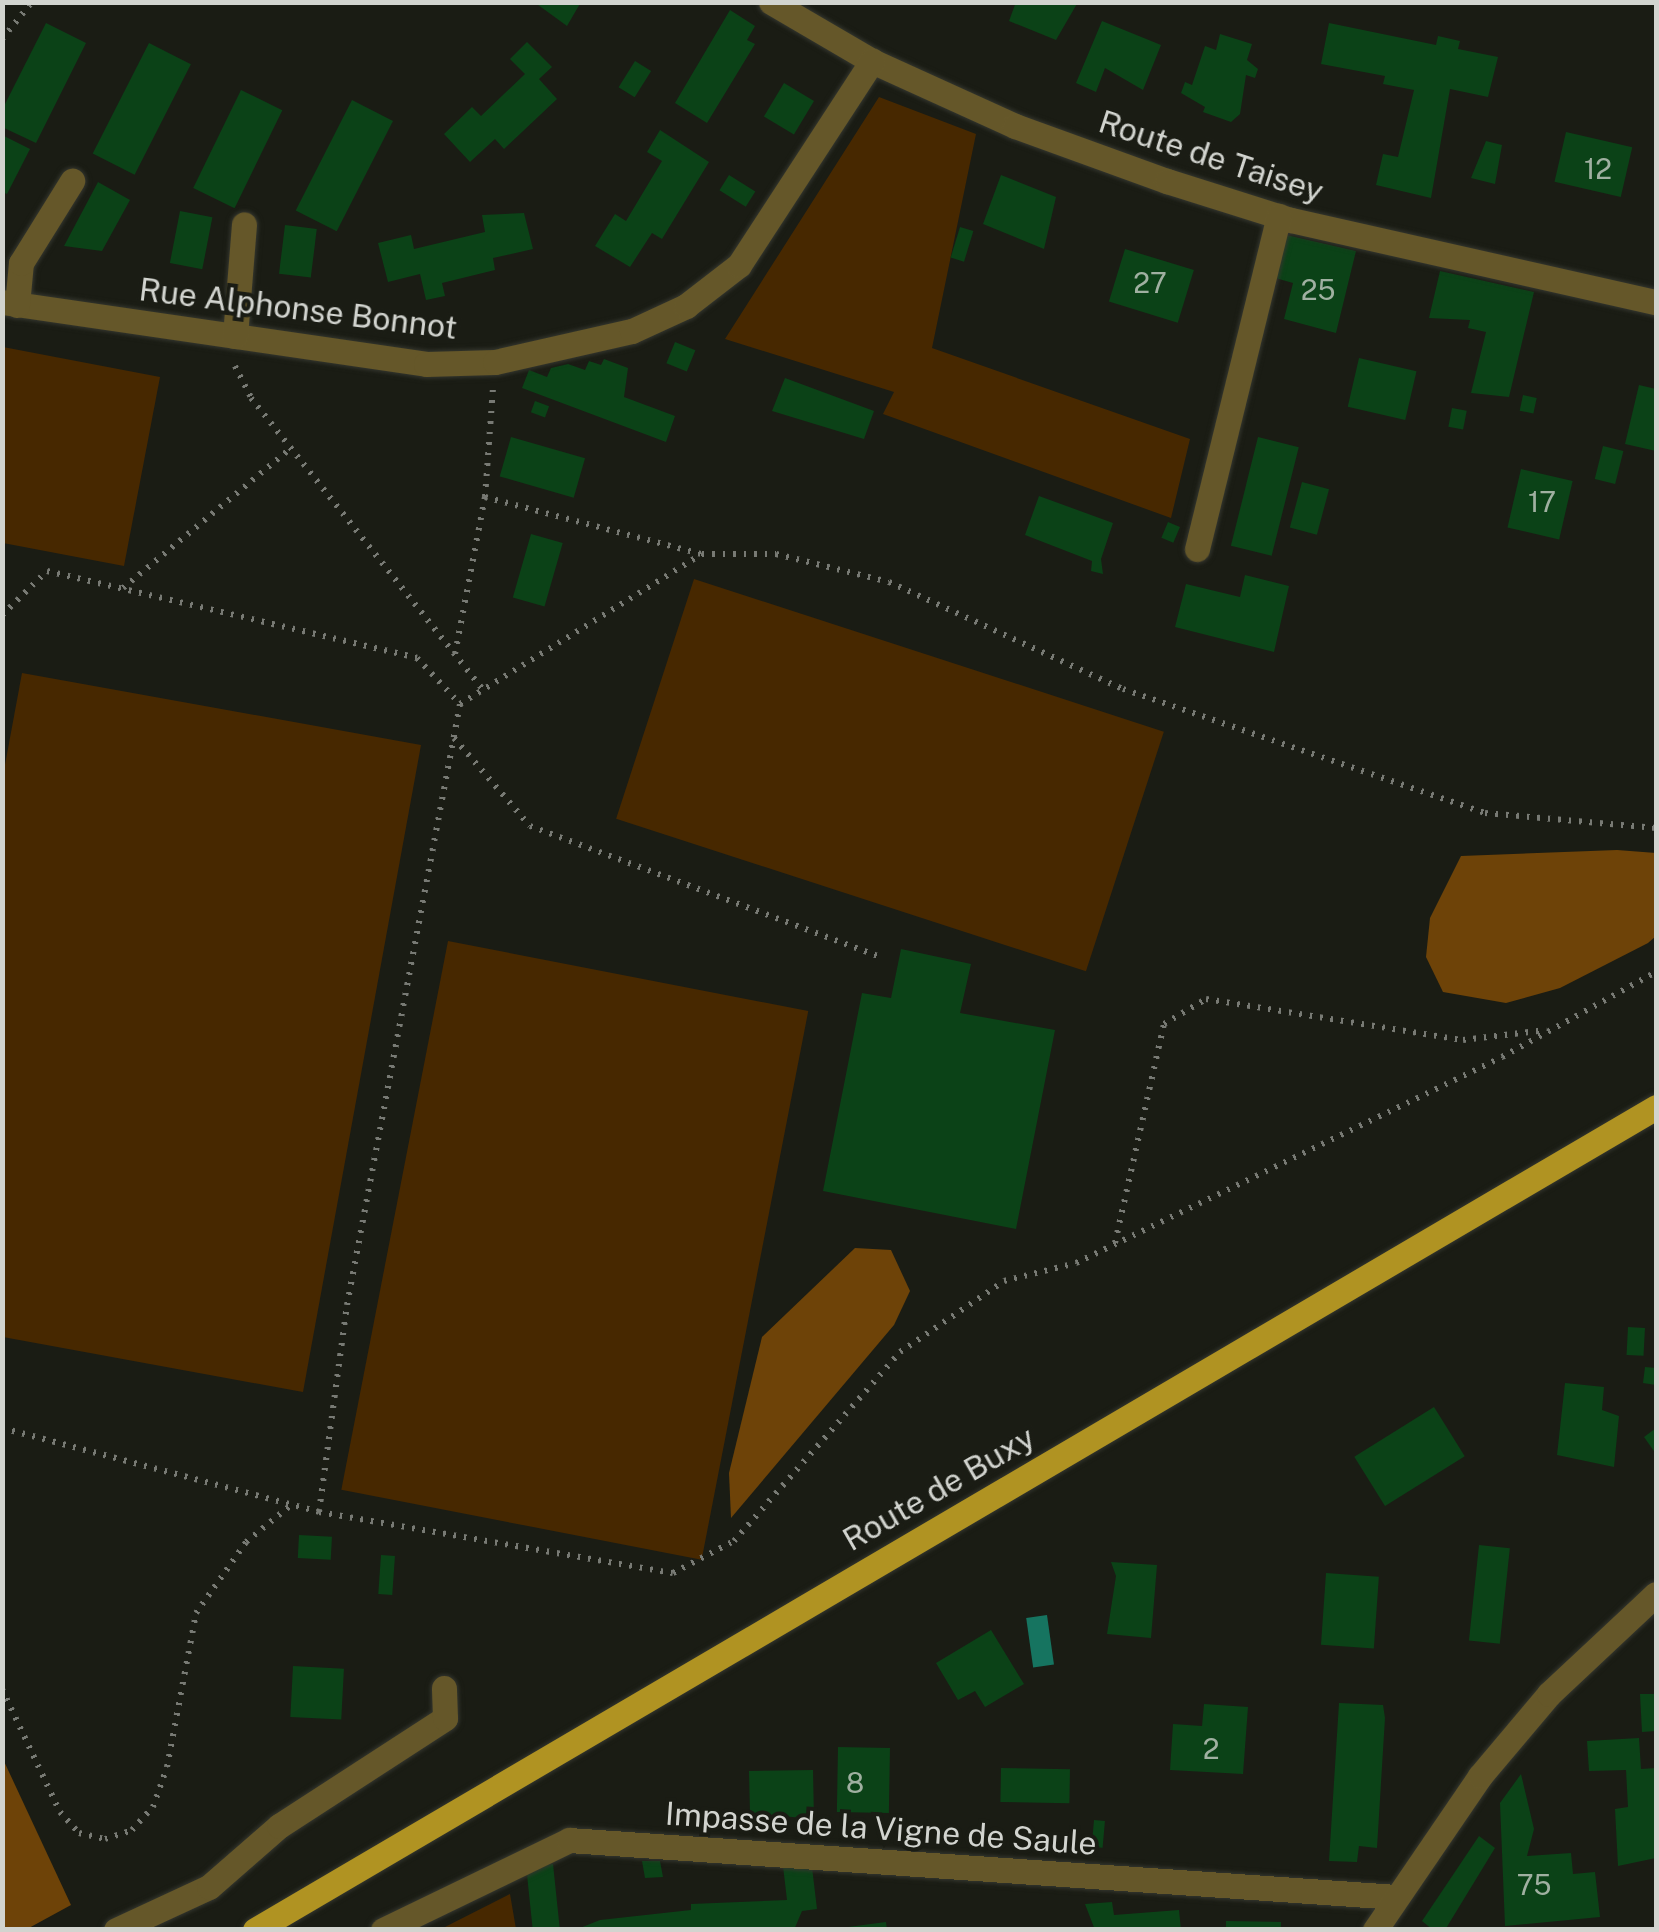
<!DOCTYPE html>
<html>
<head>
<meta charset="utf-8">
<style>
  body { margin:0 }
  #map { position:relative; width:1659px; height:1932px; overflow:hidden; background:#1a1c14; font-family:"Public Sans",sans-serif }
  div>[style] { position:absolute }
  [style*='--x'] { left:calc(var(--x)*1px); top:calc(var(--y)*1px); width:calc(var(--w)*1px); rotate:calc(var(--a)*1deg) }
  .green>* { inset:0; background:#472800; transform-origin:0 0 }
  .forest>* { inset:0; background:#6e4308 }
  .water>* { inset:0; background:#167460; transform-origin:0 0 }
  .building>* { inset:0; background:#0b4217; transform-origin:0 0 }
  .path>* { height:6px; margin-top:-3px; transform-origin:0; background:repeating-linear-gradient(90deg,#787a74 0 2.5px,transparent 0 10.5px) }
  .roads { filter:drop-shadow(0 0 2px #34362e) drop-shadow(0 0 2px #34362e) }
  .minor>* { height:25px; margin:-12.5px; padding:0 12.5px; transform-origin:12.5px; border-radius:12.5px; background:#655729 }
  .major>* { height:25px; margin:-12.5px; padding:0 12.5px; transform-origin:12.5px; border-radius:12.5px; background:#b09322 }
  span { translate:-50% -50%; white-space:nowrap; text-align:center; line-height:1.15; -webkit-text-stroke:8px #1a1c14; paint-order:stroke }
  .number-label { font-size:28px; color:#a0b0a1 }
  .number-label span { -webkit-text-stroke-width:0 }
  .street-label { font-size:32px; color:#d2d4cf }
  .frame { position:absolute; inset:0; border:5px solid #d2d4cf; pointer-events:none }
</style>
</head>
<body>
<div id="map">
  <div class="green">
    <div style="clip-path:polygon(879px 97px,976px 134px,932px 348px,1190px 439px,1171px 518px,883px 414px,894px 392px,725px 339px)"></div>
    <div style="clip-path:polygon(3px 347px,160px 377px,124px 566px,3px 543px)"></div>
    <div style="left:694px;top:579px;width:494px;height:252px;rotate:18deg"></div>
    <div style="clip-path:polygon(22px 673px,421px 745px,303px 1392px,3px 1337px,2px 781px)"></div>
    <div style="left:448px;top:941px;width:367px;height:559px;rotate:11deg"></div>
    <div style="clip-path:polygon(510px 1894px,516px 1929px,441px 1929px)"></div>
  </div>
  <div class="forest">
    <div style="clip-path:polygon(1617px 850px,1656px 853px,1656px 936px,1648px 943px,1560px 988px,1506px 1003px,1443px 992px,1426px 957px,1430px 918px,1461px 856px)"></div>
    <div style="clip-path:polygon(855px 1248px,891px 1250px,910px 1291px,894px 1325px,731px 1518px,729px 1473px,762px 1337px)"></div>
    <div style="clip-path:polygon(2px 1757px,71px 1905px,27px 1929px,3px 1929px)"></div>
  </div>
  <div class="water">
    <div style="left:1047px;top:1615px;width:50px;height:21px;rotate:82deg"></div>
  </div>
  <div class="building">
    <div style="clip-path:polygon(534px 2px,581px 2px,567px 26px)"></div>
    <div style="clip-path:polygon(1016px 2px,1078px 2px,1056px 40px,1009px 21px)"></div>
    <div style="clip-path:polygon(730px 10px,755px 26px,747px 40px,755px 44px,707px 123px,675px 103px)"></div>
    <div style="clip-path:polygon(1102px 21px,1161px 45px,1143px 90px,1105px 68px,1096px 92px,1076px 83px)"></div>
    <div style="clip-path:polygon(46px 23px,86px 43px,36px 143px,2px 127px,2px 110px)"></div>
    <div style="clip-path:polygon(1329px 23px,1436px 45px,1438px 36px,1460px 41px,1458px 49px,1498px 57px,1488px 97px,1450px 89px,1431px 198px,1376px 185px,1383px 154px,1398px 157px,1414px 90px,1383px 84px,1385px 76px,1321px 64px)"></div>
    <div style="clip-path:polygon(1220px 34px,1252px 44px,1247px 60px,1258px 69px,1255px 78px,1246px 75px,1240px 114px,1231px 122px,1203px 112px,1205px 107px,1181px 93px,1185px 82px,1192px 85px,1205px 46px,1216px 50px)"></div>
    <div style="clip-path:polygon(527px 42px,552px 67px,539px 79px,557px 99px,504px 149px,495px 139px,470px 162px,444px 134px,472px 107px,481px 116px,525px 74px,510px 59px)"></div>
    <div style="left:149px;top:43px;width:47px;height:124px;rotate:27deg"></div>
    <div style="left:635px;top:61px;width:19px;height:31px;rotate:32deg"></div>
    <div style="left:784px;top:83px;width:35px;height:39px;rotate:31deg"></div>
    <div style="left:241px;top:90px;width:46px;height:109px;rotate:26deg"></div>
    <div style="left:352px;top:100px;width:46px;height:124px;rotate:27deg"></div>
    <div style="clip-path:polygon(660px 130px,709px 162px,662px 239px,652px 233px,630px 267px,595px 246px,615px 214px,626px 221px,662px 161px,647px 152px)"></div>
    <div style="left:1566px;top:132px;width:68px;height:51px;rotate:13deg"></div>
    <div style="clip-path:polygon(2px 135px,30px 149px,7px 194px,2px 192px)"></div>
    <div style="clip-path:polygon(1486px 141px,1502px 145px,1495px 184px,1471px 178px)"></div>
    <div style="left:729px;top:175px;width:31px;height:18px;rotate:32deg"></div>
    <div style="clip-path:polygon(1001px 175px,1056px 197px,1044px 249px,983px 224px)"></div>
    <div style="clip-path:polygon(98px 182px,130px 200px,102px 251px,64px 246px)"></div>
    <div style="left:180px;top:211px;width:33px;height:53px;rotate:11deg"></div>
    <div style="clip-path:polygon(524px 213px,533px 249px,493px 258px,495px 270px,442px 283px,445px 296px,426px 300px,420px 274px,388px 282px,378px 243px,411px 235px,414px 249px,485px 232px,482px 215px)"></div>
    <div style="left:285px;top:225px;width:32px;height:49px;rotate:7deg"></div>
    <div style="left:960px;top:227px;width:14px;height:32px;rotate:17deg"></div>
    <div style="clip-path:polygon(1282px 234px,1356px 251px,1336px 333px,1284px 319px,1293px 283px,1272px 277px)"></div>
    <div style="left:1125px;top:249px;width:72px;height:55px;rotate:17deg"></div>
    <div style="clip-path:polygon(1440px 271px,1534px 292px,1509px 397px,1471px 393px,1486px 332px,1468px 328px,1470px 320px,1429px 318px)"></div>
    <div style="left:675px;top:342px;width:22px;height:23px;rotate:22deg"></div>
    <div style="left:1359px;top:358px;width:59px;height:50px;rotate:13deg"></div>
    <div style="clip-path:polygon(604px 359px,628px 368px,624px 397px,675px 416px,666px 442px,522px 388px,529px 370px,547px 377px,551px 368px,568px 364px,585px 370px,589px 361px,601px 365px)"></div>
    <div style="clip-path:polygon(785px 378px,874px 411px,864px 439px,772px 411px)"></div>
    <div style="clip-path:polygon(1639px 385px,1656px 389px,1656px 451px,1625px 444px)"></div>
    <div style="left:1523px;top:395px;width:14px;height:16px;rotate:12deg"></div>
    <div style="left:535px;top:401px;width:15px;height:12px;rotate:20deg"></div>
    <div style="left:1452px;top:408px;width:15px;height:19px;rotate:11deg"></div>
    <div style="left:511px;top:437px;width:77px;height:41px;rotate:16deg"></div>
    <div style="left:1258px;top:437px;width:42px;height:112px;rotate:14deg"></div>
    <div style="left:1603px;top:446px;width:21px;height:34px;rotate:14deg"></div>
    <div style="left:1521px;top:469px;width:53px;height:60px;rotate:13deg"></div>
    <div style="left:1302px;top:482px;width:28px;height:47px;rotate:15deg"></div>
    <div style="clip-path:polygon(1039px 496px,1113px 523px,1101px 559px,1103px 574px,1091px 571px,1092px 561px,1025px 535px)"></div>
    <div style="left:1168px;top:522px;width:13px;height:17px;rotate:23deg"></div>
    <div style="left:531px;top:534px;width:33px;height:66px;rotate:16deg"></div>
    <div style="clip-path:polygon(1245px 575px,1289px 586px,1274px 652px,1175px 627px,1186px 584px,1240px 597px)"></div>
    <div style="clip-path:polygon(901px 949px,971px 964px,960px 1013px,1055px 1030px,1016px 1229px,823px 1191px,862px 993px,891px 998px)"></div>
    <div style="left:1628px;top:1327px;width:17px;height:28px;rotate:3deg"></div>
    <div style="clip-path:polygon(1645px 1367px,1656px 1368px,1656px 1385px,1643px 1383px)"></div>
    <div style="clip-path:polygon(1565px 1383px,1604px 1387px,1602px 1410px,1619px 1416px,1614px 1467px,1557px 1455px)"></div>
    <div style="left:1434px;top:1407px;width:58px;height:94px;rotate:58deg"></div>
    <div style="clip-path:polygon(1656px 1428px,1656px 1454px,1644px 1437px)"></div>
    <div style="left:299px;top:1535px;width:33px;height:23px;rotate:3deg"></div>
    <div style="left:1479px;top:1545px;width:31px;height:96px;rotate:6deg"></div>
    <div style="left:381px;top:1555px;width:14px;height:39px;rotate:4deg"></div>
    <div style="clip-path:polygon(1111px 1562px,1157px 1565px,1151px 1638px,1107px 1634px,1116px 1576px)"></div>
    <div style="left:1326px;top:1573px;width:53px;height:72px;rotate:4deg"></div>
    <div style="clip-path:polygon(991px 1630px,1024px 1684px,985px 1707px,975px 1691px,958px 1700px,936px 1663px)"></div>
    <div style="left:293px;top:1666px;width:51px;height:51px;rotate:3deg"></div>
    <div style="clip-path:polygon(1640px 1694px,1656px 1694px,1656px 1731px,1642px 1732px)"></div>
    <div style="clip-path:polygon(1339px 1703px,1383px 1705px,1385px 1718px,1377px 1848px,1359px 1846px,1357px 1862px,1329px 1861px)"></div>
    <div style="clip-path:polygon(1204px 1704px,1248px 1707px,1243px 1774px,1170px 1770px,1173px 1724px,1202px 1726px)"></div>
    <div style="clip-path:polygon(1639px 1738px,1641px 1769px,1656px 1768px,1656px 1858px,1618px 1866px,1615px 1809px,1628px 1807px,1626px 1770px,1589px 1771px,1587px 1741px)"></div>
    <div style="left:838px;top:1747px;width:52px;height:65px;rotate:1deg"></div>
    <div style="left:1001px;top:1768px;width:69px;height:34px;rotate:1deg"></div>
    <div style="clip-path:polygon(813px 1770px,814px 1819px,750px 1813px,749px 1771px)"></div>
    <div style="clip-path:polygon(1521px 1774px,1534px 1829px,1527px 1856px,1571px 1853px,1573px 1874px,1595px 1872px,1600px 1917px,1505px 1926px,1500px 1803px)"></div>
    <div style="left:1094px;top:1820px;width:11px;height:27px;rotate:5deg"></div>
    <div style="clip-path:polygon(1479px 1836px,1495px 1848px,1445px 1930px,1433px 1930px,1422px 1921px)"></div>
    <div style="clip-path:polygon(642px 1861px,660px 1861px,663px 1877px,645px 1878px)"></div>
    <div style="left:553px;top:1864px;width:64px;height:27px;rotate:84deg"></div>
    <div style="clip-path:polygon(783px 1866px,812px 1867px,817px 1909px,802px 1911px,794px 1930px,575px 1930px,600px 1920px,691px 1910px,691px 1904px,787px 1900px)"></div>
    <div style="clip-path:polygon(1112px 1902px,1114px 1915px,1179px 1910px,1181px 1930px,1095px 1930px,1085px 1904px)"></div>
    <div style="left:1226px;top:1921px;width:55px;height:9px;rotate:1deg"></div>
    <div style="clip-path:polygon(886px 1922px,887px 1930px,848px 1930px,848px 1927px)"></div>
  </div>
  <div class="path">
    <div style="--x:2;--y:39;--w:48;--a:-51"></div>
    <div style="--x:235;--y:366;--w:36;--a:63"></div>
    <div style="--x:251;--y:398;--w:373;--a:51.5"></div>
    <div style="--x:485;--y:497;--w:223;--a:14.8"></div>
    <div style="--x:123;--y:588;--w:219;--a:-39.8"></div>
    <div style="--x:2;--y:615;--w:63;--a:-44.4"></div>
    <div style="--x:47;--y:571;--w:380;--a:13.2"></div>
    <div style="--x:417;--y:658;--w:63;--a:46.9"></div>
    <div style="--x:455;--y:654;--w:160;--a:-79.2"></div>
    <div style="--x:485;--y:497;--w:108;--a:-85.8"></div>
    <div style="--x:454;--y:738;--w:116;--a:49.2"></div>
    <div style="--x:530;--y:826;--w:377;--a:20.5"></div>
    <div style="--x:1115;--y:1243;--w:224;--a:-77.4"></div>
    <div style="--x:1164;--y:1024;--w:49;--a:-30.8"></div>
    <div style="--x:1206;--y:999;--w:260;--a:9.1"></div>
    <div style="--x:1463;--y:1040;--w:84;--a:-6.9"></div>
    <div style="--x:2;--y:1428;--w:328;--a:14.8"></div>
    <div style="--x:319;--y:1512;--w:359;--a:9.8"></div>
    <div style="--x:673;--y:1573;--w:69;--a:-27.7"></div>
    <div style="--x:734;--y:1541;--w:252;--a:-48.7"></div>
    <div style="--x:900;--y:1352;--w:126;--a:-34.3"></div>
    <div style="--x:1004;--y:1281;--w:74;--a:-14"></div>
    <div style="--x:1076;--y:1263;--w:473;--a:-25.8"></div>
    <div style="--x:1502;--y:1057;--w:176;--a:-28.9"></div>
    <div style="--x:319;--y:1512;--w:209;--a:-82.3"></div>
    <div style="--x:347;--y:1305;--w:612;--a:-79.35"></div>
    <div style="--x:460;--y:704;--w:285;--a:-31.8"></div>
    <div style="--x:702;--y:554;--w:74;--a:0"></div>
    <div style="--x:776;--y:554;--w:116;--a:13.9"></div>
    <div style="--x:889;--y:582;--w:257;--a:24.6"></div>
    <div style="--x:1123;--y:689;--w:383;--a:18.9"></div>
    <div style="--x:1485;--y:813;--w:172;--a:5"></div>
    <div style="--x:2;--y:1689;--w:136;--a:64.8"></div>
    <div style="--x:60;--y:1812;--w:28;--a:48"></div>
    <div style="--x:79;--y:1833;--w:27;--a:13"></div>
    <div style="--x:105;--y:1839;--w:28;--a:-18"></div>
    <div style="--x:132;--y:1830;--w:31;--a:-48"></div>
    <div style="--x:153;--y:1807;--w:42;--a:-70.7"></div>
    <div style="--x:167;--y:1767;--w:157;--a:-79.3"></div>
    <div style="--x:196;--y:1613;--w:87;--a:-54.8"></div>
    <div style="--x:246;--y:1542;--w:58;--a:-39.4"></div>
  </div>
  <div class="roads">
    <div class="minor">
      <div style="--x:771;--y:2;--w:117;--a:30.3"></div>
      <div style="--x:872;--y:61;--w:157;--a:24.4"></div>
      <div style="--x:1015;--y:126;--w:162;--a:19.9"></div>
      <div style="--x:1167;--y:181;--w:130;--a:17.5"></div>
      <div style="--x:1291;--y:220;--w:374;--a:12.7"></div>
      <div style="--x:2;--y:302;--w:429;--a:8.3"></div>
      <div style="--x:426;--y:364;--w:69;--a:-1.7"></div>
      <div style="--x:495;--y:362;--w:140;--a:-12.8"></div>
      <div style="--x:632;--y:331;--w:60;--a:-24.8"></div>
      <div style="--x:686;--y:306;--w:67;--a:-37.7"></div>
      <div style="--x:739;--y:265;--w:244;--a:-56.9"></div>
      <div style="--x:17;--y:305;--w:42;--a:-84.6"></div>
      <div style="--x:21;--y:263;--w:97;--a:-58.1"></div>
      <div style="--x:235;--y:336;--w:112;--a:-85.4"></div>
      <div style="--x:1197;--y:549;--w:343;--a:-76.2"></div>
      <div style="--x:116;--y:1930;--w:102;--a:-24.8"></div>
      <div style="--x:209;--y:1887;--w:93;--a:-41.1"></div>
      <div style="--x:279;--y:1826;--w:198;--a:-33"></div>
      <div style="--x:445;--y:1718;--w:30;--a:-92"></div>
      <div style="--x:383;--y:1930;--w:207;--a:-25.8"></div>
      <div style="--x:569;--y:1840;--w:829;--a:3.94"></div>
      <div style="--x:1375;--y:1930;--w:186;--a:-55.7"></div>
      <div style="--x:1480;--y:1776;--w:107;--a:-49.9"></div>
      <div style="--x:1549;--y:1694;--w:146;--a:-43.1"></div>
    </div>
    <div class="major">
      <div style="--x:255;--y:1930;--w:1625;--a:-30.43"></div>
    </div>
  </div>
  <div class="number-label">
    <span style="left:1598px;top:169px">12</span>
    <span style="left:1150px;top:283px">27</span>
    <span style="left:1318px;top:290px">25</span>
    <span style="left:1542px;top:502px">17</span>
    <span style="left:1211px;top:1749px">2</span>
    <span style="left:855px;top:1783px">8</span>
    <span style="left:1534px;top:1885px">75</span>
  </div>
  <div class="street-label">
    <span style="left:1211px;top:157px;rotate:18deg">Route de Taisey</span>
    <span style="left:298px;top:309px;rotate:7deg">Rue Alphonse Bonnot</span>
    <span style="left:939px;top:1489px;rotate:-30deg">Route de Buxy</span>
    <span style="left:881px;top:1829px;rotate:4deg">Impasse de la Vigne de Saule</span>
  </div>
  <div class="frame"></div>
</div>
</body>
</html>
